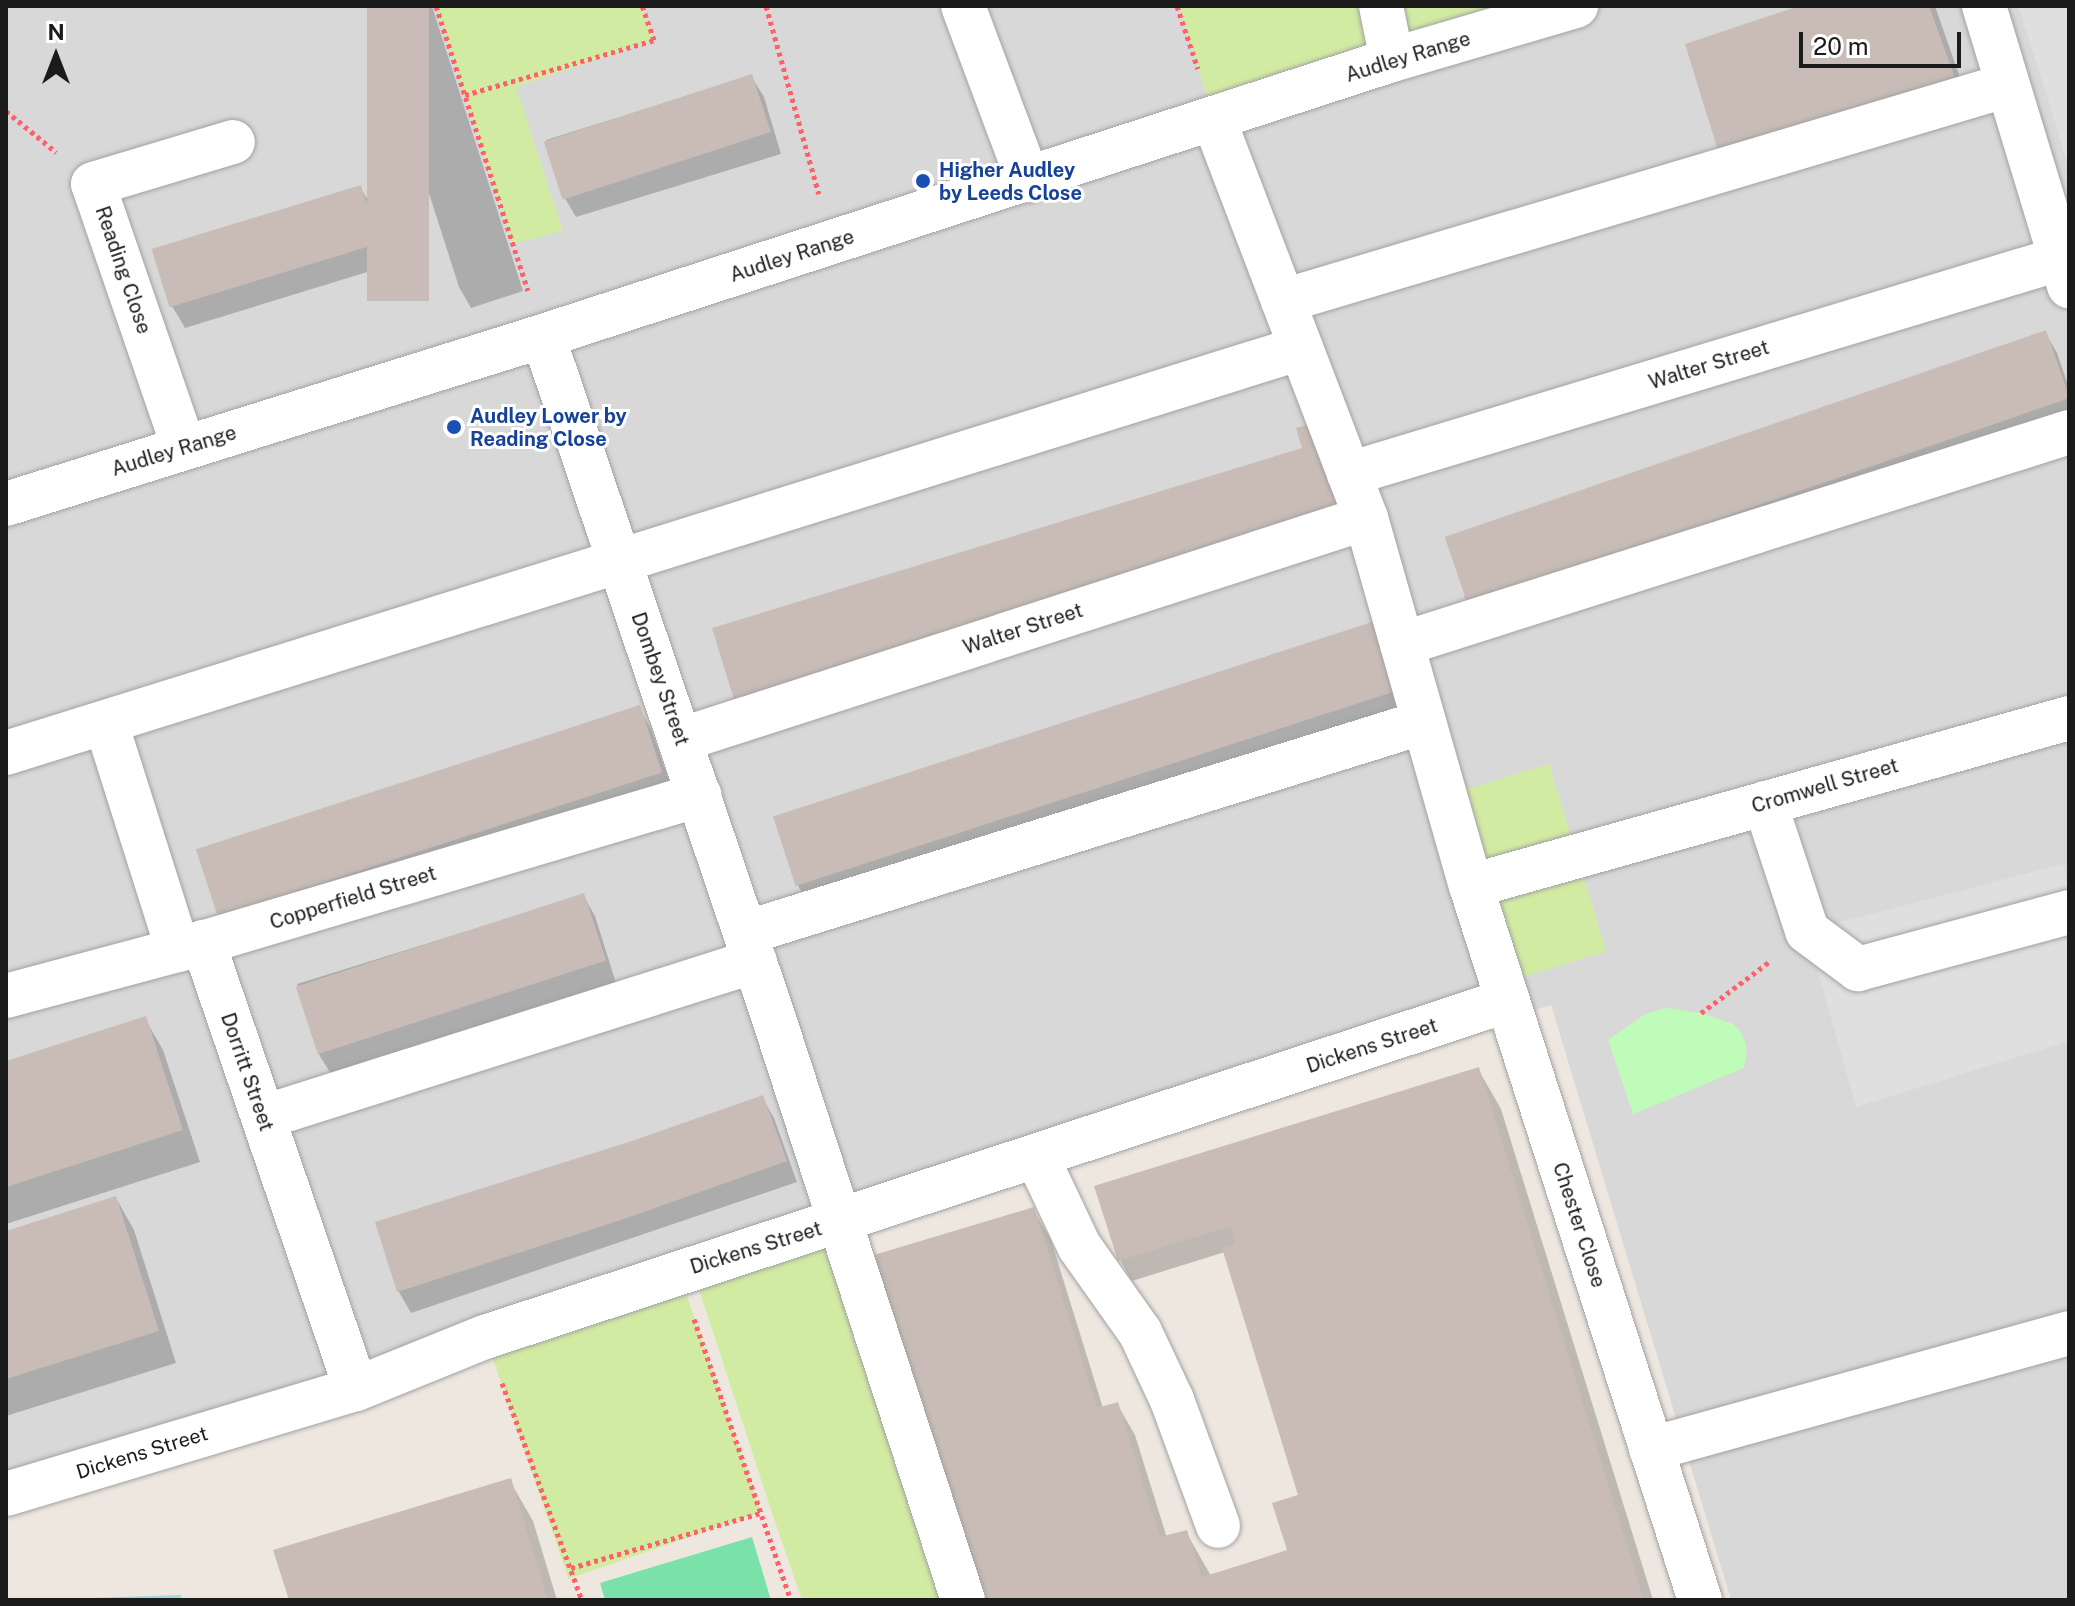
<!DOCTYPE html>
<html>
<head>
<meta charset="utf-8">
<style>
  body { margin:0 }
  #map { position:relative; width:2075px; height:1606px; overflow:hidden; background:#eee7e0; font-family:"Public Sans",sans-serif }
  div>[style] { position:absolute }
  [style*='--x'] { left:calc(var(--x)*1px); top:calc(var(--y)*1px); width:calc(var(--w)*1px); rotate:calc(var(--a)*1deg) }
  .residential>* { inset:0; background:#d9d8d8 }
  .grass>* { inset:0; background:#d2eba3; transform-origin:0 0 }
  .park>* { inset:0; background:#bffbb9 }
  .pitch>* { inset:0; background:#7ae1a8 }
  .parking>* { inset:0; background:#dfdfdf }
  .water>* { inset:0; background:#9edade }
  .shadow>* { inset:0; background:#0003 }
  .building>* { inset:0; background:#c9bcb6; transform-origin:0 0 }
  .path>* { height:5px; margin-top:-2.5px; transform-origin:0; background:repeating-linear-gradient(90deg,#ff606a 0 4px,transparent 0 8px) }
  .roads { filter:drop-shadow(0 0 2px #a2a2a2) drop-shadow(0 0 2px #a2a2a2) }
  .minor>* { height:44px; margin:-22px; padding:0 22px; transform-origin:22px; border-radius:22px; background:#fff }
  .dots>* { width:22px; height:22px; translate:-50% -50%; box-sizing:border-box; border:4px solid #fff; border-radius:50% }
  span { translate:-50% -50%; white-space:nowrap; text-align:center; line-height:1.15; -webkit-text-stroke:6px #fff; paint-order:stroke }
  .street-label { font-size:20px; color:#1b1b1b }
  .transit-label { font-size:20px; color:#164399; font-weight:700 }
  .left { translate:0 -50%; text-align:left }
  .frame { position:absolute; inset:0; border:8px solid #1b1b1b; pointer-events:none }
  .north { position:absolute; left:16px; top:16px; width:80px; height:80px; -webkit-text-stroke:6px #fff; paint-order:stroke; rotate:0deg; font-size:22px; font-weight:700; line-height:32px; text-align:center; color:#1b1b1b }
  .north::after { content:''; display:block; margin:auto; width:28px; height:36px; background:#1b1b1b; clip-path:polygon(50% 0,100% 100%,50% 72%,0 100%) }
  .scale { position:absolute; left:1799px; top:32px; width:162px; height:36px; box-sizing:border-box; border:4px solid #1b1b1b; border-top:0; padding-left:10px; font-size:24px; line-height:28px; white-space:nowrap; color:#1b1b1b; -webkit-text-stroke:6px #fff; paint-order:stroke }
</style>
</head>
<body>
<div id="map">
  <div class="residential">
    <div style="clip-path:polygon(6px 6px,2069px 6px,2069px 1600px,1731px 1600px,1551px 1005px,6px 1478px)"></div>
  </div>
  <div class="grass">
    <div style="clip-path:polygon(436px 6px,642px 6px,654px 40px,516px 87px,563px 231px,512px 244px)"></div>
    <div style="clip-path:polygon(1179px 6px,1572px 6px,1214px 120px)"></div>
    <div style="left:1549px;top:764px;width:196px;height:110px;rotate:73deg"></div>
    <div style="clip-path:polygon(825px 1233px,948px 1600px,802px 1600px,772px 1513px,695px 1277px)"></div>
    <div style="left:679px;top:1273px;width:253px;height:204px;rotate:71deg"></div>
  </div>
  <div class="park">
    <div style="clip-path:polygon(1667px 1008px,1701px 1013px,1733px 1024px,1741px 1032px,1747px 1048px,1744px 1068px,1633px 1114px,1608px 1040px,1647px 1013px)"></div>
  </div>
  <div class="pitch">
    <div style="clip-path:polygon(752px 1537px,771px 1600px,605px 1600px,600px 1583px)"></div>
  </div>
  <div class="parking">
    <div style="clip-path:polygon(2018px 6px,2069px 6px,2069px 168px,2046px 93px)"></div>
    <div style="clip-path:polygon(2063px 864px,2069px 890px,2069px 1041px,1856px 1107px,1807px 931px)"></div>
  </div>
  <div class="water">
    <div style="clip-path:polygon(181px 1595px,182px 1600px,27px 1600px)"></div>
  </div>
  <div class="shadow">
    <div style="clip-path:polygon(369px 6px,432px 6px,523px 291px,471px 308px,459px 287px)"></div>
    <div style="clip-path:polygon(1805px 6px,1935px 6px,1972px 112px)"></div>
    <div style="clip-path:polygon(751px 76px,764px 97px,781px 154px,576px 217px,563px 195px,546px 140px)"></div>
    <div style="clip-path:polygon(360px 187px,373px 208px,390px 265px,185px 328px,172px 306px,155px 251px)"></div>
    <div style="clip-path:polygon(2045px 332px,2057px 353px,2069px 388px,2069px 423px,1476px 617px,1464px 596px)"></div>
    <div style="clip-path:polygon(1374px 624px,1409px 711px,808px 903px,796px 882px)"></div>
    <div style="clip-path:polygon(639px 708px,651px 729px,673px 793px,218px 915px)"></div>
    <div style="clip-path:polygon(583px 895px,595px 916px,616px 983px,331px 1074px,318px 1053px,297px 984px)"></div>
    <div style="clip-path:polygon(145px 1019px,163px 1050px,200px 1162px,6px 1224px,6px 1063px)"></div>
    <div style="clip-path:polygon(1478px 1069px,1501px 1109px,1653px 1600px,983px 1600px,1033px 1209px,1051px 1240px,1103px 1408px,1117px 1404px,1135px 1435px,1167px 1538px,1186px 1532px,1211px 1576px,1289px 1552px,1301px 1496px,1225px 1252px,1132px 1281px,1120px 1260px)"></div>
    <div style="clip-path:polygon(762px 1097px,774px 1118px,797px 1182px,411px 1313px,399px 1292px,377px 1223px,632px 1143px)"></div>
    <div style="clip-path:polygon(116px 1198px,134px 1230px,176px 1363px,6px 1416px,6px 1233px)"></div>
    <div style="clip-path:polygon(510px 1481px,533px 1521px,557px 1600px,291px 1600px)"></div>
  </div>
  <div class="building">
    <div style="left:367px;top:6px;width:62px;height:295px"></div>
    <div style="clip-path:polygon(1799px 6px,1929px 6px,1956px 81px,1719px 154px,1685px 44px)"></div>
    <div style="left:752px;top:74px;width:61px;height:219px;rotate:72deg"></div>
    <div style="left:361px;top:185px;width:61px;height:219px;rotate:73deg"></div>
    <div style="left:2046px;top:330px;width:72px;height:636px;rotate:71deg"></div>
    <div style="clip-path:polygon(1317px 422px,1344px 509px,735px 703px,712px 628px,1302px 448px,1296px 428px)"></div>
    <div style="left:1375px;top:621px;width:73px;height:633px;rotate:72deg"></div>
    <div style="left:640px;top:705px;width:71px;height:467px;rotate:72deg"></div>
    <div style="left:584px;top:893px;width:71px;height:303px;rotate:72deg"></div>
    <div style="clip-path:polygon(146px 1016px,183px 1130px,6px 1187px,6px 1061px)"></div>
    <div style="clip-path:polygon(1479px 1067px,1644px 1600px,981px 1600px,874px 1255px,1034px 1207px,1097px 1408px,1118px 1402px,1160px 1537px,1187px 1530px,1202px 1577px,1244px 1564px,1287px 1550px,1272px 1503px,1298px 1495px,1222px 1248px,1235px 1245px,1231px 1226px,1118px 1261px,1094px 1186px)"></div>
    <div style="clip-path:polygon(763px 1095px,787px 1161px,621px 1220px,397px 1292px,375px 1222px,632px 1141px)"></div>
    <div style="clip-path:polygon(116px 1196px,159px 1331px,6px 1379px,6px 1231px)"></div>
    <div style="clip-path:polygon(511px 1478px,548px 1600px,289px 1600px,273px 1550px)"></div>
  </div>
  <div class="path">
    <div style="--x:436;--y:6;--w:299;--a:72.1"></div>
    <div style="--x:766;--y:6;--w:195;--a:74.3"></div>
    <div style="--x:1177;--y:6;--w:66;--a:71.6"></div>
    <div style="--x:465;--y:95;--w:197;--a:-16.2"></div>
    <div style="--x:654;--y:40;--w:36;--a:-109"></div>
    <div style="--x:6;--y:111;--w:65;--a:39.4"></div>
    <div style="--x:1701;--y:1013;--w:85;--a:-36.9"></div>
    <div style="--x:694;--y:1319;--w:297;--a:71"></div>
    <div style="--x:502;--y:1383;--w:231;--a:69.8"></div>
    <div style="--x:571;--y:1568;--w:197;--a:-16.2"></div>
  </div>
  <div class="roads">
    <div class="minor">
      <div style="--x:963;--y:6;--w:186;--a:69.5"></div>
      <div style="--x:1381;--y:6;--w:55;--a:78.5"></div>
      <div style="--x:1984;--y:6;--w:293;--a:73.1"></div>
      <div style="--x:1214;--y:120;--w:426;--a:69.1"></div>
      <div style="--x:1366;--y:518;--w:383;--a:74.1"></div>
      <div style="--x:1471;--y:886;--w:750;--a:72.22"></div>
      <div style="--x:1283;--y:301;--w:756;--a:-16.59"></div>
      <div style="--x:543;--y:336;--w:724;--a:71.31"></div>
      <div style="--x:775;--y:1022;--w:608;--a:71.98"></div>
      <div style="--x:184;--y:448;--w:279;--a:-109"></div>
      <div style="--x:93;--y:184;--w:146;--a:-16.7"></div>
      <div style="--x:1349;--y:474;--w:752;--a:-16.85"></div>
      <div style="--x:6;--y:504;--w:563;--a:-17.37"></div>
      <div style="--x:543;--y:336;--w:893;--a:-18.01"></div>
      <div style="--x:1392;--y:60;--w:192;--a:-16.4"></div>
      <div style="--x:1402;--y:644;--w:700;--a:-17.63"></div>
      <div style="--x:106;--y:723;--w:238;--a:72.4"></div>
      <div style="--x:680;--y:740;--w:721;--a:-17.93"></div>
      <div style="--x:6;--y:753;--w:1357;--a:-17.37"></div>
      <div style="--x:1765;--y:803;--w:135;--a:71.8"></div>
      <div style="--x:1807;--y:931;--w:64;--a:36.7"></div>
      <div style="--x:1858;--y:969;--w:219;--a:-15.1"></div>
      <div style="--x:1471;--y:886;--w:621;--a:-15.69"></div>
      <div style="--x:745;--y:933;--w:711;--a:-17.26"></div>
      <div style="--x:203;--y:942;--w:472;--a:71.1"></div>
      <div style="--x:6;--y:996;--w:178;--a:-15"></div>
      <div style="--x:178;--y:950;--w:544;--a:-16.57"></div>
      <div style="--x:264;--y:1117;--w:515;--a:-17.63"></div>
      <div style="--x:1037;--y:1157;--w:98;--a:64.7"></div>
      <div style="--x:1079;--y:1246;--w:105;--a:54.7"></div>
      <div style="--x:1140;--y:1332;--w:75;--a:64.8"></div>
      <div style="--x:1172;--y:1400;--w:134;--a:69.9"></div>
      <div style="--x:1651;--y:1449;--w:434;--a:-15.5"></div>
      <div style="--x:6;--y:1494;--w:365;--a:-16.7"></div>
      <div style="--x:356;--y:1389;--w:139;--a:-22"></div>
      <div style="--x:485;--y:1337;--w:1075;--a:-18.22"></div>
    </div>
  </div>
  <div class="dots">
    <div style="left:923px;top:181px;background:#1a4fb4"></div>
    <div style="left:454px;top:427px;background:#1a4fb4"></div>
  </div>
  <div class="street-label">
    <span style="left:1408px;top:57px;rotate:-17deg">Audley Range</span>
    <span style="left:792px;top:256px;rotate:-18deg">Audley Range</span>
    <span style="left:123px;top:270px;rotate:71deg">Reading Close</span>
    <span style="left:1709px;top:365px;rotate:-17deg">Walter Street</span>
    <span style="left:174px;top:451px;rotate:-17deg">Audley Range</span>
    <span style="left:1023px;top:629px;rotate:-18deg">Walter Street</span>
    <span style="left:660px;top:679px;rotate:71deg">Dombey Street</span>
    <span style="left:1825px;top:786px;rotate:-16deg">Cromwell Street</span>
    <span style="left:353px;top:898px;rotate:-17deg">Copperfield Street</span>
    <span style="left:1372px;top:1046px;rotate:-18deg">Dickens Street</span>
    <span style="left:247px;top:1072px;rotate:71deg">Dorritt Street</span>
    <span style="left:1579px;top:1225px;rotate:72deg">Chester Close</span>
    <span style="left:756px;top:1248px;rotate:-17deg">Dickens Street</span>
    <span style="left:142px;top:1453px;rotate:-17deg">Dickens Street</span>
  </div>
  <div class="transit-label">
    <span class="left" style="left:939px;top:182px">Higher Audley<br>by Leeds Close</span>
    <span class="left" style="left:470px;top:428px">Audley Lower by<br>Reading Close</span>
  </div>
  <div class="frame"></div>
  <div class="north">N</div>
  <div class="scale">20 m</div>
</div>
</body>
</html>
